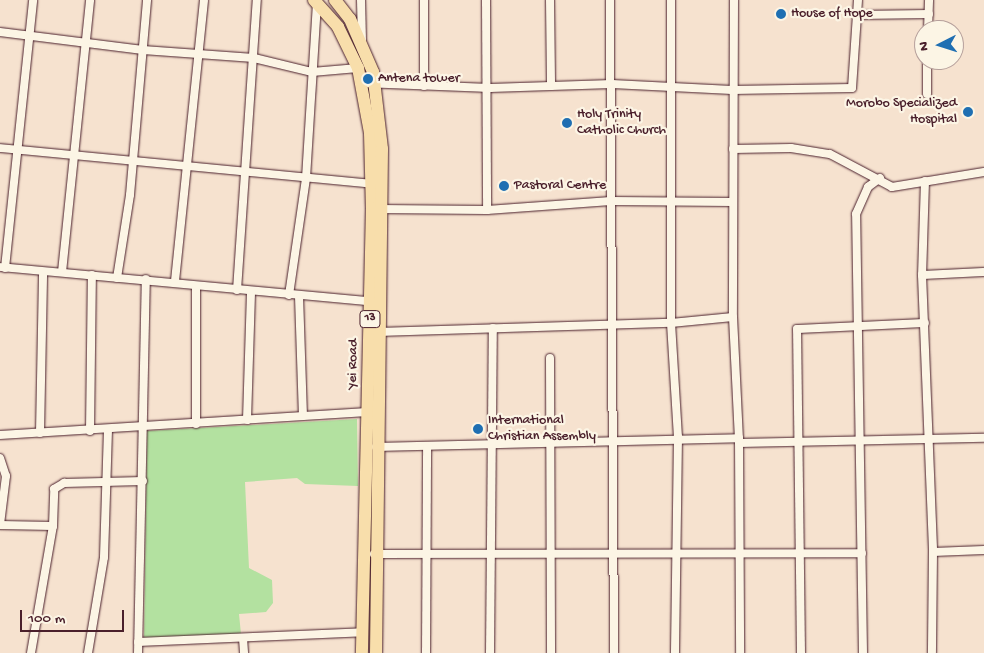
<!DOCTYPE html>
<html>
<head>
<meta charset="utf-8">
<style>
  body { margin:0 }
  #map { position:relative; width:984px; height:653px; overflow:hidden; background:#f6e2cf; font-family:"Gochi Hand",sans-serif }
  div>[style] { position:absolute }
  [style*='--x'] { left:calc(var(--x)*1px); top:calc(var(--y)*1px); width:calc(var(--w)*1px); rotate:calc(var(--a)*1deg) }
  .green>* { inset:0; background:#b3e1a0 }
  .roads { filter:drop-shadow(0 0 1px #4a1f2b) drop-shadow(0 0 1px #4a1f2b) }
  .street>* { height:8px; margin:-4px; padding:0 4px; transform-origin:4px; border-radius:4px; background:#fcf5e5 }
  .primary>* { height:12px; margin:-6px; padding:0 6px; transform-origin:6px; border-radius:6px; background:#f8deab }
  .dots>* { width:14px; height:14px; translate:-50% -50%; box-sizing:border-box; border:2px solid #fcf5e5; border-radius:50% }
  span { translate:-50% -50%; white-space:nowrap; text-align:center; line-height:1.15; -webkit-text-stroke:4.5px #fcf5e5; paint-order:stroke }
  .shield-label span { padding:1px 4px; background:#fcf5e5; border:1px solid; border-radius:4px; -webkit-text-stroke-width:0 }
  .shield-label { font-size:12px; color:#4a1f2b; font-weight:700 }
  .poi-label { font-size:14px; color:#4a1f2b }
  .left { translate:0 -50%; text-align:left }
  .right { translate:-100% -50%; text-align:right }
  .street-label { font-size:14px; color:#4a1f2b }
  .north { position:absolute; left:914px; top:20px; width:50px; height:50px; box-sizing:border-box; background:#fcf5e5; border:1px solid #b59f9b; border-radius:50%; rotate:265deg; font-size:14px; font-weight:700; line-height:20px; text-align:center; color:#4a1f2b }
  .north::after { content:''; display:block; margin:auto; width:18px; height:22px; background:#1f6fb2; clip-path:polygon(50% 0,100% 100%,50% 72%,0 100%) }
  .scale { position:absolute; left:20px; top:610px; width:104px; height:22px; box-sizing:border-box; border:2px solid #4a1f2b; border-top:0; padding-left:6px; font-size:15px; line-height:18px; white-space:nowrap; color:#4a1f2b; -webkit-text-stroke:4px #fcf5e5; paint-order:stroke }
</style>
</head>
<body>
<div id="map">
  <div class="green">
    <div style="clip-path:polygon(357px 419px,358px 486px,305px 484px,297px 478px,245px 482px,249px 568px,272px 580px,273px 603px,266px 612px,239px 614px,241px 634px,144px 639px,147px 431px)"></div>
  </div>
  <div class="roads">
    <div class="street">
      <div style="--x:361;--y:0;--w:40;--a:88.6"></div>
      <div style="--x:486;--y:0;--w:210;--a:89.7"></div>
      <div style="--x:550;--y:0;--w:86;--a:89.3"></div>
      <div style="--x:610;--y:0;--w:653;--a:89.65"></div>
      <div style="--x:671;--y:0;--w:323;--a:90"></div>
      <div style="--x:671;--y:323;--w:114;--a:86.5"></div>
      <div style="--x:678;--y:437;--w:216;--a:90.8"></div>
      <div style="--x:734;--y:0;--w:317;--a:90.2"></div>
      <div style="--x:733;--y:317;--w:121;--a:87.2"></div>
      <div style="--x:739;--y:438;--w:215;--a:89.7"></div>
      <div style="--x:858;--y:15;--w:71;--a:-0.8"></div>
      <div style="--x:928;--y:30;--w:30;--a:-88"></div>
      <div style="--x:0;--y:32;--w:144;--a:7.2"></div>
      <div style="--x:143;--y:50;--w:111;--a:4.1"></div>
      <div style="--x:254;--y:58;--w:60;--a:13.6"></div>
      <div style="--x:312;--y:72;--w:46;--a:-5"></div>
      <div style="--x:363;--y:83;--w:127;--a:2.3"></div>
      <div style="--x:490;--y:88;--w:122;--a:-1.9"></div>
      <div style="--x:612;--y:84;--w:120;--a:2.9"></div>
      <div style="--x:732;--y:90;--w:120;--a:-1"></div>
      <div style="--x:852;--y:88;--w:88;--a:-86.1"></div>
      <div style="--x:424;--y:86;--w:86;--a:-90"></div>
      <div style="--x:927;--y:94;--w:34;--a:-90"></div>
      <div style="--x:0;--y:148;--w:373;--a:5.5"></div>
      <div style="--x:733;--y:149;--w:58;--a:-1"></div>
      <div style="--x:791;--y:148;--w:39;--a:9"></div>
      <div style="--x:830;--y:154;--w:70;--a:28"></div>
      <div style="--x:892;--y:187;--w:93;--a:-9.3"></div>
      <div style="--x:925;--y:181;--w:94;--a:91.8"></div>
      <div style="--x:922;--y:275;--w:277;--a:87.7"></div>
      <div style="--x:933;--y:552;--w:101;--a:90.6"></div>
      <div style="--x:379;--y:209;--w:108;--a:0.5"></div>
      <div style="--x:487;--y:210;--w:124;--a:-4.2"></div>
      <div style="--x:611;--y:201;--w:122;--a:0.5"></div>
      <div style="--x:0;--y:267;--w:372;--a:5.3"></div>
      <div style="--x:5;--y:268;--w:269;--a:-84"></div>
      <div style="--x:62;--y:272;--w:273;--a:-84.1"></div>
      <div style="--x:922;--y:275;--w:62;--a:-2.8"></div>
      <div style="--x:117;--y:278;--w:84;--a:-81.1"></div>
      <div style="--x:130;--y:195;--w:196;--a:-85"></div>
      <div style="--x:175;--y:281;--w:282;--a:-84.1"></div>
      <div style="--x:196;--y:286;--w:138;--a:90"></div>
      <div style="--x:237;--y:290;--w:291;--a:-86.1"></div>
      <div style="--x:289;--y:295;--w:118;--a:-81.7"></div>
      <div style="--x:306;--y:178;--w:174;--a:-86.4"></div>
      <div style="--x:299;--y:296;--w:120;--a:88.1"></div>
      <div style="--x:378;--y:332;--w:293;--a:-1.8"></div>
      <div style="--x:671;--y:323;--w:62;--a:-5.5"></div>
      <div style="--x:550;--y:358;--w:295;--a:89.8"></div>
      <div style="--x:247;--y:420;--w:128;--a:-88.2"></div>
      <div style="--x:90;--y:431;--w:156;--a:-89.3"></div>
      <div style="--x:40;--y:433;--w:161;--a:-88.9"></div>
      <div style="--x:0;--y:435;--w:368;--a:-3.6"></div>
      <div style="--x:739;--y:443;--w:245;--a:-1.2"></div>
      <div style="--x:376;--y:447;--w:363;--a:-1.4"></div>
      <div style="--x:0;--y:458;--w:19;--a:72"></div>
      <div style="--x:6;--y:476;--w:48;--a:97.1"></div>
      <div style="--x:0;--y:525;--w:53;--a:1.1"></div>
      <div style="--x:53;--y:526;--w:37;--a:-88"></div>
      <div style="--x:54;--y:489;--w:12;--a:-31"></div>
      <div style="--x:64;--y:483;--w:79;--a:-1.5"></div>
      <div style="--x:933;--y:552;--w:51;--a:-2.2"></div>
      <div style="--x:374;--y:554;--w:488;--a:-0.1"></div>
      <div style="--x:243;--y:638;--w:15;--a:86"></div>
      <div style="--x:138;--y:642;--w:225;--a:-2.5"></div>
      <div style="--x:31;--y:653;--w:129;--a:-80.2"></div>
      <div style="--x:88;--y:653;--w:97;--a:-80.5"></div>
      <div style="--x:104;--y:557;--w:127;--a:-88.2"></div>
      <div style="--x:138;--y:653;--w:374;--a:-88.8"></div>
      <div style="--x:426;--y:653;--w:207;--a:-89.7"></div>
      <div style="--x:490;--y:653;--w:325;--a:-89.5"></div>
      <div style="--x:801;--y:653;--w:324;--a:-90.7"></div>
      <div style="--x:797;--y:329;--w:128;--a:-2.7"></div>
      <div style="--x:863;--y:653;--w:439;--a:-90.9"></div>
      <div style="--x:856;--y:214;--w:30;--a:-66"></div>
      <div style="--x:868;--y:187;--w:15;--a:-37"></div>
    </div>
    <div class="primary">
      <div style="--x:314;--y:0;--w:36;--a:48"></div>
      <div style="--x:338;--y:27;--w:46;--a:64"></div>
      <div style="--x:358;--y:68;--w:66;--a:79.5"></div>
      <div style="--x:370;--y:133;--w:75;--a:88.5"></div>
      <div style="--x:372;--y:208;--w:445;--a:91.3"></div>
      <div style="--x:335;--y:0;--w:24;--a:52"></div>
      <div style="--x:350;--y:19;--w:58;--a:66.5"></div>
      <div style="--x:373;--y:72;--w:78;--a:83.3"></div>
      <div style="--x:382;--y:149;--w:504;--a:90.68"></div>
    </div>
  </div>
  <div class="dots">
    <div style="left:781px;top:14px;background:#1f6fb2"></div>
    <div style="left:368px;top:79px;background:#1f6fb2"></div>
    <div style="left:968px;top:112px;background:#1f6fb2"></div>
    <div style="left:567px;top:123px;background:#1f6fb2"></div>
    <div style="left:504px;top:186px;background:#1f6fb2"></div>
    <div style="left:478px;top:429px;background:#1f6fb2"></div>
  </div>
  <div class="shield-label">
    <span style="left:370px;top:319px">13</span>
  </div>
  <div class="poi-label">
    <span class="left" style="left:791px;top:14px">House of Hope</span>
    <span class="left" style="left:378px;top:79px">Antena tower</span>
    <span class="right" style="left:957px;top:112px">Morobo Specialized<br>Hospital</span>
    <span class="left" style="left:577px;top:123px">Holy Trinity<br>Catholic Church</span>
    <span class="left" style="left:514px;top:186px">Pastoral Centre</span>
    <span class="left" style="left:488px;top:429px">International<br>Christian Assembly</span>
  </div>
  <div class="street-label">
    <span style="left:354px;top:364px;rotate:-89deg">Yei Road</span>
  </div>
  <div class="north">N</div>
  <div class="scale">100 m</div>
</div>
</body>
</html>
